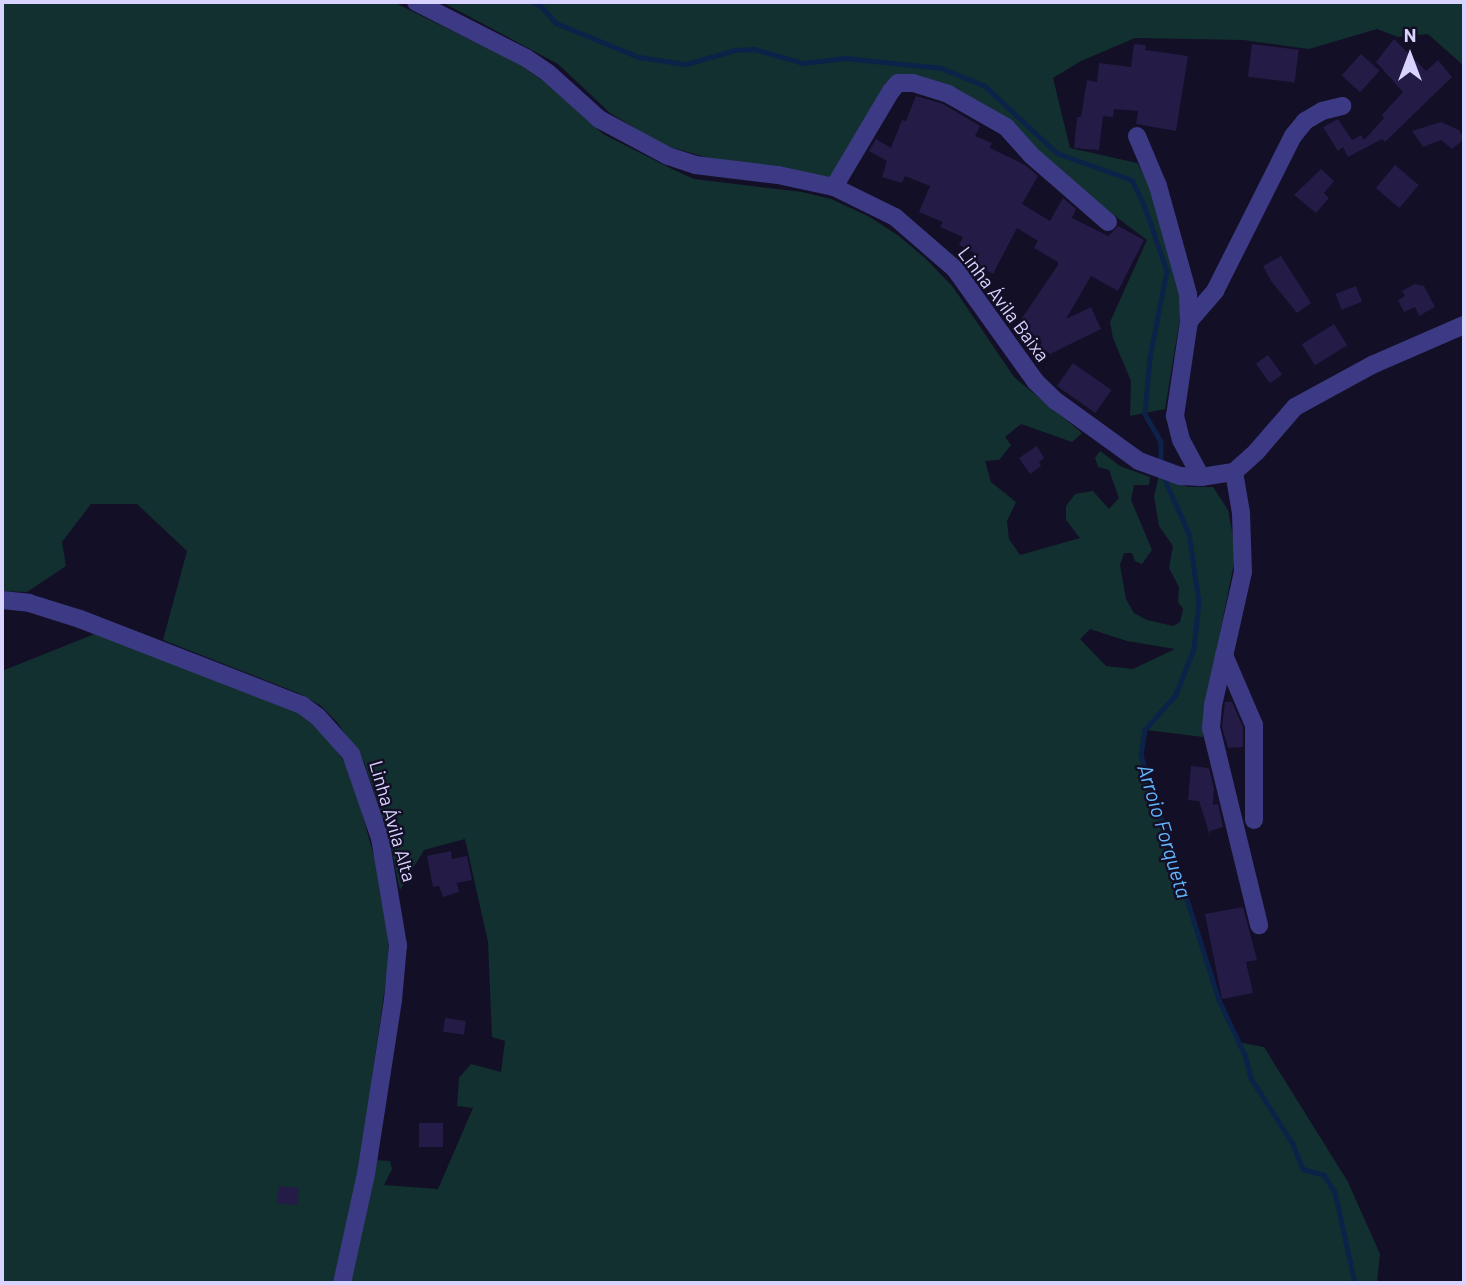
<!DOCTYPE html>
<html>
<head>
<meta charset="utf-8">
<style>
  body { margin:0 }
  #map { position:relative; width:1466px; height:1285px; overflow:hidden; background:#130f26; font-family:Barlow,sans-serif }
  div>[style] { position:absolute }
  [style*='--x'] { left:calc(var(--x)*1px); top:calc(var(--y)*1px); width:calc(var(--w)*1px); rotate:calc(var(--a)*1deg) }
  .green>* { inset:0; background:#12302f }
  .stream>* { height:4.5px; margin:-2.25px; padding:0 2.25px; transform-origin:2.25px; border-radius:2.25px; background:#0c2248 }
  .building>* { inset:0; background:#241b47; transform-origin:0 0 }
  .minor>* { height:18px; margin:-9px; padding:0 9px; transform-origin:9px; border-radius:9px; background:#3d3a85 }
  span { translate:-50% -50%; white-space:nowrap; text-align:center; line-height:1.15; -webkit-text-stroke:5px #130f26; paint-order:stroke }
  .street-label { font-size:19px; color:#d9d4ff }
  .water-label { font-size:21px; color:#62b6ff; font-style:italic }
  .frame { position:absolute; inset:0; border:4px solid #d9d4ff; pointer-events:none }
  .north { position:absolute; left:1375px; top:21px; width:70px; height:70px; -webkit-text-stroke:5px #130f26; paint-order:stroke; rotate:0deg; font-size:19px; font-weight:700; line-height:28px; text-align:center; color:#d9d4ff }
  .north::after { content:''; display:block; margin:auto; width:24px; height:32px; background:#d9d4ff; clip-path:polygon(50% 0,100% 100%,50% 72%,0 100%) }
</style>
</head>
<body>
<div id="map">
  <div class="green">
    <div style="clip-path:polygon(evenodd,2px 2px,393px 2px,516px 62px,546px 83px,603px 134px,674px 170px,694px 179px,802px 192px,831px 199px,868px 216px,899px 236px,925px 258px,953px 287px,1014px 377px,1082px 433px,1072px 442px,1021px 424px,1005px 437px,1011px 445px,999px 460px,985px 461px,991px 482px,1016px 502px,1007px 521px,1009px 539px,1020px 555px,1080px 538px,1066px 520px,1066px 506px,1075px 494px,1093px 491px,1109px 509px,1119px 498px,1109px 470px,1098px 467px,1095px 458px,1100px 451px,1120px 466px,1150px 477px,1149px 485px,1134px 485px,1131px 500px,1152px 550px,1142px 564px,1135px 561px,1132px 553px,1124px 553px,1120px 565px,1126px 599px,1134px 613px,1147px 620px,1173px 626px,1180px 622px,1183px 609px,1178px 602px,1179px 587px,1169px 568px,1173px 546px,1159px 526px,1154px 496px,1159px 476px,1188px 487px,1213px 487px,1228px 510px,1236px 553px,1205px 708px,1203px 737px,1146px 730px,1141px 755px,1219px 1000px,1238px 1042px,1264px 1047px,1348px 1182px,1380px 1254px,1377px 1283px,347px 1283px,374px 1160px,390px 1161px,392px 1169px,384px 1185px,438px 1189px,473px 1108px,457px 1106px,459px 1078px,471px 1064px,501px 1072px,505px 1041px,492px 1037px,488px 942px,465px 839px,424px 850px,400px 890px,388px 834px,364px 762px,337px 722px,320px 705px,298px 693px,163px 640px,187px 551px,137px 504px,91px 504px,62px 542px,66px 566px,27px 592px,2px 591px,2px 2px,1090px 629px,1127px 641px,1175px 649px,1133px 669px,1106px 666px,1080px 639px,1090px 629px)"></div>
    <div style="clip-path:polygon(442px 2px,1464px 2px,1464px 66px,1428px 34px,1398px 37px,1377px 29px,1309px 49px,1243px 40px,1135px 38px,1081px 61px,1053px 78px,1070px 148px,1137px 163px,1152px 189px,1184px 294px,1165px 409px,1130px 416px,1131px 381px,1113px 338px,1110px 322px,1147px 240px,1087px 195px,1041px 155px,901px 78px,886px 82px,829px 180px,705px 157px,663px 145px,610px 113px,558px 64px)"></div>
    <div style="clip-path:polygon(97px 633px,298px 712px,323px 733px,350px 769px,379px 875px,387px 921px,389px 959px,359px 1169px,333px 1283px,2px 1283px,2px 671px)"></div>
  </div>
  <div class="stream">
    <div style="--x:533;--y:2;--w:8;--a:23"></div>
    <div style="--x:540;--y:5;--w:24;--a:48"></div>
    <div style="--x:556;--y:23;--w:90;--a:22.3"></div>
    <div style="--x:639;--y:57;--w:48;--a:8.5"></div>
    <div style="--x:686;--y:64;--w:51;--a:-15.9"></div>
    <div style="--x:735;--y:50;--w:19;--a:-3"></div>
    <div style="--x:754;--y:49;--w:51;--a:15.9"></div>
    <div style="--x:803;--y:63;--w:42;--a:-6.8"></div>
    <div style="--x:845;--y:58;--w:97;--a:5.9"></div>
    <div style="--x:941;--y:68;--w:48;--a:22.2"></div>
    <div style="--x:985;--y:86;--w:98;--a:42.9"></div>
    <div style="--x:1057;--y:153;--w:80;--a:19.8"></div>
    <div style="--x:1132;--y:180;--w:30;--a:64"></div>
    <div style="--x:1145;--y:207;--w:68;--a:71"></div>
    <div style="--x:1167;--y:271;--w:89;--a:101.1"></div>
    <div style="--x:1150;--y:358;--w:56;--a:95.1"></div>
    <div style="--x:1145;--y:414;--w:32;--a:60"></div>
    <div style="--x:1161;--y:442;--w:21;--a:90"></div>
    <div style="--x:1163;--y:475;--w:64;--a:66.2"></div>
    <div style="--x:1189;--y:534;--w:69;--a:81.6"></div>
    <div style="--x:1199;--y:602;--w:47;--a:96.1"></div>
    <div style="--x:1194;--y:649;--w:49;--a:111.4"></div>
    <div style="--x:1176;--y:695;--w:47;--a:131.5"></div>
    <div style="--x:1145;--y:730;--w:25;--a:99"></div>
    <div style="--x:1141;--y:755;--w:257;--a:72.3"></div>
    <div style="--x:1219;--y:1000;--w:61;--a:64.7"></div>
    <div style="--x:1245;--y:1055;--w:24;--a:75"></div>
    <div style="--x:1251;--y:1078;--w:78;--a:57.5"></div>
    <div style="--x:1293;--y:1144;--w:27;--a:68"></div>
    <div style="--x:1303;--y:1169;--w:22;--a:16"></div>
    <div style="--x:1324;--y:1175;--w:20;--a:57"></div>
    <div style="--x:1335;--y:1192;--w:93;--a:77.6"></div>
  </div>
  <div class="building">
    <div style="clip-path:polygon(1394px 39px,1426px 71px,1438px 60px,1452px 77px,1385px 142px,1382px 139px,1348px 157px,1343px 147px,1338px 151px,1323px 127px,1338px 119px,1352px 140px,1361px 135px,1364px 140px,1384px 118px,1382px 115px,1403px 92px,1376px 62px)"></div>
    <div style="clip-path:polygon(1134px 44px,1146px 45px,1145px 50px,1188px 56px,1176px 131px,1136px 124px,1138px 111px,1114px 109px,1113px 117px,1103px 116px,1099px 150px,1074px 148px,1077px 117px,1081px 117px,1087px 80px,1097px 82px,1099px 63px,1131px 67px)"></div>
    <div style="left:1252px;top:44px;width:47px;height:33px;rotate:7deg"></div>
    <div style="left:1361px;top:54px;width:25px;height:29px;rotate:42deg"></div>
    <div style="clip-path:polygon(916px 96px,943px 104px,980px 126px,975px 136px,992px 143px,990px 148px,1025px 165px,1038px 176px,1022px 204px,1050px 221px,1063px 198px,1076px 209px,1072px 218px,1108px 236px,1118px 226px,1144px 240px,1118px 291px,1091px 276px,1066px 319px,1091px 307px,1101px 329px,1050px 354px,1040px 346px,1042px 341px,1018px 324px,1058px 265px,1058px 262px,1034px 248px,1038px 241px,1017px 228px,993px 274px,974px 264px,979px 255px,959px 245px,963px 237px,940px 227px,943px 222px,919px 212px,930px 186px,905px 176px,902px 183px,882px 177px,887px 161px,869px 151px,876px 139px,891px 148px,902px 120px,906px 121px)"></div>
    <div style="clip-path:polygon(1441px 122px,1459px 130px,1464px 139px,1452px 149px,1441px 140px,1423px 147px,1412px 131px)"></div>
    <div style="left:1395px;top:165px;width:31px;height:30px;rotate:40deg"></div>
    <div style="clip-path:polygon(1321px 169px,1334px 181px,1324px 193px,1329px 198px,1316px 213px,1294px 195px)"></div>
    <div style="clip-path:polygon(1281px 256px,1311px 303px,1297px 313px,1271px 281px,1263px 266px)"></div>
    <div style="clip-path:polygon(1415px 284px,1424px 286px,1435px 307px,1419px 316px,1415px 307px,1404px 312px,1398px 300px,1405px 296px,1402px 291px)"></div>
    <div style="left:1356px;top:286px;width:17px;height:22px;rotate:69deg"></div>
    <div style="left:1334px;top:324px;width:25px;height:38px;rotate:58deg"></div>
    <div style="left:1268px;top:355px;width:24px;height:15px;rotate:54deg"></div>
    <div style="left:1073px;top:363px;width:47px;height:28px;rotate:35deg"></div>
    <div style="clip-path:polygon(1037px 446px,1044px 458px,1039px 462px,1041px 466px,1030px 474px,1019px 458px)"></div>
    <div style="clip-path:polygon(1225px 702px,1232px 702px,1243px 727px,1243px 747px,1228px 748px,1222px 727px)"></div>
    <div style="clip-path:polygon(1191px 766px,1209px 768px,1214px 789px,1213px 805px,1218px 804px,1223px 827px,1210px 831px,1210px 836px,1199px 801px,1188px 800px)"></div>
    <div style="clip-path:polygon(451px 851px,452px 859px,467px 856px,472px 880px,457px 883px,459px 892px,443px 897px,439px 886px,433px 887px,427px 856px)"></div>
    <div style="clip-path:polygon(1243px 907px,1257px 960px,1246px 962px,1253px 993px,1222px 999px,1205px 914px)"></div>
    <div style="left:445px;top:1018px;width:21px;height:14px;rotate:8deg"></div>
    <div style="left:419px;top:1123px;width:24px;height:24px"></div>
    <div style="left:279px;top:1186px;width:20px;height:17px;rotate:6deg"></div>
  </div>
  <div class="minor">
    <div style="--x:416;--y:2;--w:123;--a:27"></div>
    <div style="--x:526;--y:58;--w:27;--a:34"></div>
    <div style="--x:548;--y:73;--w:69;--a:42"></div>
    <div style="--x:599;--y:119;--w:78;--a:28.2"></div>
    <div style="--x:668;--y:156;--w:28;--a:18"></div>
    <div style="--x:695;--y:165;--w:84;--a:6.9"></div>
    <div style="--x:778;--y:175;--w:57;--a:12.1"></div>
    <div style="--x:834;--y:187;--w:68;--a:26.2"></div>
    <div style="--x:895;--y:217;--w:79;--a:40.9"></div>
    <div style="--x:955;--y:269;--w:139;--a:54.4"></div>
    <div style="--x:1036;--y:382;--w:28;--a:44"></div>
    <div style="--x:1056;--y:401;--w:102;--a:35.9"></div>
    <div style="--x:1139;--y:461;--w:44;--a:20.1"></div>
    <div style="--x:1180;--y:476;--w:21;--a:3"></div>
    <div style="--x:1201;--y:477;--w:33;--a:-9"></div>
    <div style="--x:1234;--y:472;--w:31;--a:-42"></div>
    <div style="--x:1257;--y:451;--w:58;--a:-49.2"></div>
    <div style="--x:1295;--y:407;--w:88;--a:-28.6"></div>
    <div style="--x:1372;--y:365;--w:100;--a:-23.5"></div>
    <div style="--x:1137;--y:136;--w:54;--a:67.2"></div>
    <div style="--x:1158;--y:186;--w:112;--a:74.5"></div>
    <div style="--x:1188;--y:294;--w:27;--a:88"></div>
    <div style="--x:834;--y:187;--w:112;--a:-59.3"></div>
    <div style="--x:891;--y:91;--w:11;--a:-49"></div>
    <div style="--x:898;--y:83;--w:15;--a:0"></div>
    <div style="--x:913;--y:83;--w:37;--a:17"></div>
    <div style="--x:948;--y:94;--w:67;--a:29.6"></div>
    <div style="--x:1006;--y:127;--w:38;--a:48"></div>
    <div style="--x:1031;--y:155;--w:102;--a:41"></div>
    <div style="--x:1234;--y:472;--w:42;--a:80.3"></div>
    <div style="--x:1241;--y:513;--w:59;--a:88.1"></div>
    <div style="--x:1243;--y:572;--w:136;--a:102.7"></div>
    <div style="--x:1213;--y:705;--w:23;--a:95"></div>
    <div style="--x:1211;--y:728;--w:203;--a:76.3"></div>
    <div style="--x:1201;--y:477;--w:42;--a:-118.4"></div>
    <div style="--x:1181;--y:440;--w:25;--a:-104"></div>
    <div style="--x:1175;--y:416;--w:96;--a:-81.6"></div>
    <div style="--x:1189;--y:321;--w:40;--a:-49"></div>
    <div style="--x:1215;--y:291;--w:174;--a:-63.3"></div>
    <div style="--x:1293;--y:136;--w:19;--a:-51"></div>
    <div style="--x:1305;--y:121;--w:20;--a:-30"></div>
    <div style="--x:1322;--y:111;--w:21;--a:-14"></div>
    <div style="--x:2;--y:600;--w:27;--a:6"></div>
    <div style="--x:29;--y:603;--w:53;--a:17.4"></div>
    <div style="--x:80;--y:619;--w:238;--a:21.2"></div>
    <div style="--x:302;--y:705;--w:20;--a:37"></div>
    <div style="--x:318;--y:717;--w:50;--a:48.3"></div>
    <div style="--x:351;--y:754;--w:89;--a:71"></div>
    <div style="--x:380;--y:838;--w:109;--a:80.5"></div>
    <div style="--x:398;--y:945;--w:55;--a:95.2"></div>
    <div style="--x:393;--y:1000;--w:176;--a:98.8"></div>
    <div style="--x:366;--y:1174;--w:112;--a:102.4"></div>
    <div style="--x:1224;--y:655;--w:76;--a:66.8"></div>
    <div style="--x:1254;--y:725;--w:95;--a:90"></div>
  </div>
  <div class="street-label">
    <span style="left:1004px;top:304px;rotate:53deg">Linha Ávila Baixa</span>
    <span style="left:393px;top:821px;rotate:74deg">Linha Ávila Alta</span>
  </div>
  <div class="water-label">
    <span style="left:1165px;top:831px;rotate:73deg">Arroio Forqueta</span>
  </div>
  <div class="frame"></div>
  <div class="north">N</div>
</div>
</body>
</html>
